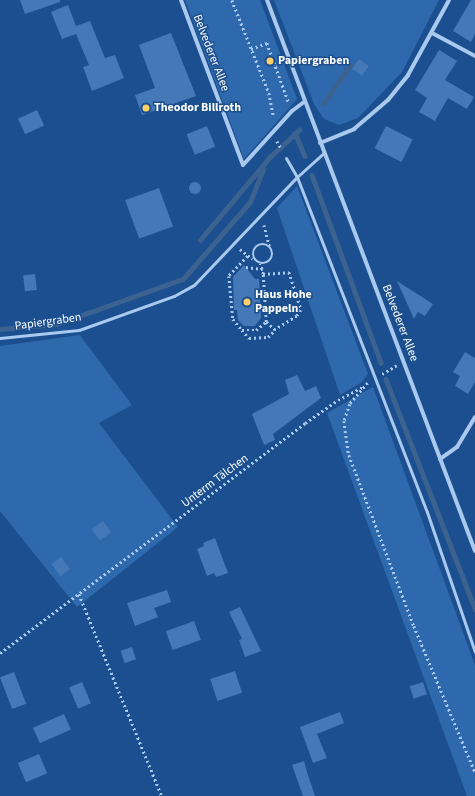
<!DOCTYPE html>
<html>
<head>
<meta charset="utf-8">
<style>
  body { margin:0 }
  #map { position:relative; width:475px; height:796px; overflow:hidden; background:#1b4f8f; font-family:"Source Sans 3",sans-serif }
  div>[style] { position:absolute }
  [style*='--x'] { left:calc(var(--x)*1px); top:calc(var(--y)*1px); width:calc(var(--w)*1px); rotate:calc(var(--a)*1deg) }
  .green>* { inset:0; background:#2e69ad }
  .stream>* { height:4.5px; margin:-2.25px; padding:0 2.25px; transform-origin:2.25px; border-radius:2.25px; background:#3c6290 }
  .building>* { inset:0; background:#4478b7; transform-origin:0 0 }
  .round { border-radius:50% }
  .path>* { height:2.5px; margin-top:-1.25px; transform-origin:0; background:repeating-linear-gradient(90deg,#a9c9ee 0 2px,transparent 0 5px) }
  .path>.ring { margin:-1.25px; padding:0; box-sizing:content-box; background:none; border:2.5px solid #a9c9ee; border-radius:50% }
  .service>* { height:3px; margin:-1.5px; padding:0 1.5px; transform-origin:1.5px; border-radius:1.5px; background:#a9c9ee }
  .minor>* { height:4px; margin:-2px; padding:0 2px; transform-origin:2px; border-radius:2px; background:#a9c9ee }
  .dots>* { width:11px; height:11px; translate:-50% -50%; box-sizing:border-box; border:2px solid #1b4f8f; border-radius:50% }
  span { translate:-50% -50%; white-space:nowrap; text-align:center; line-height:1.15; -webkit-text-stroke:3px #1b4f8f; paint-order:stroke }
  .street-label { font-size:12px; color:#fff }
  .poi-label { font-size:12px; color:#fff; font-weight:700 }
  .left { translate:0 -50%; text-align:left }
</style>
</head>
<body>
<div id="map">
  <div class="green">
    <div style="clip-path:polygon(185px 0,260px 0,297px 99px,244px 159px)"></div>
    <div style="clip-path:polygon(274px 0,439px 0,402px 72px,358px 118px,339px 125px,324px 119px,314px 104px)"></div>
    <div style="clip-path:polygon(297px 186px,368px 374px,362px 382px,340px 395px,277px 208px)"></div>
    <div style="clip-path:polygon(80px 335px,132px 405px,99px 423px,178px 527px,77px 607px,0 511px,0 346px)"></div>
    <div style="clip-path:polygon(373px 387px,475px 665px,475px 796px,467px 796px,327px 413px)"></div>
  </div>
  <div class="stream">
    <div style="--x:323;--y:104;--w:47;--a:-55.3"></div>
    <div style="--x:295;--y:133;--w:25;--a:67"></div>
    <div style="--x:312;--y:175;--w:200;--a:69.8"></div>
    <div style="--x:200;--y:240;--w:109;--a:-49.9"></div>
    <div style="--x:270;--y:157;--w:40;--a:-43"></div>
    <div style="--x:0;--y:329;--w:57;--a:-5"></div>
    <div style="--x:57;--y:324;--w:134;--a:-19.7"></div>
    <div style="--x:183;--y:279;--w:102;--a:-49"></div>
    <div style="--x:250;--y:202;--w:35;--a:-68"></div>
    <div style="--x:386;--y:379;--w:247;--a:68.8"></div>
  </div>
  <div class="building">
    <div style="clip-path:polygon(20px 0,60px 0,60px 2px,25px 14px)"></div>
    <div style="clip-path:polygon(471px 0,475px 0,475px 34px,471px 42px,453px 31px)"></div>
    <div style="clip-path:polygon(68px 5px,76px 26px,90px 21px,105px 58px,115px 55px,124px 78px,92px 91px,83px 67px,89px 65px,76px 34px,62px 39px,51px 12px)"></div>
    <div style="clip-path:polygon(171px 33px,196px 96px,142px 115px,135px 95px,155px 88px,139px 45px)"></div>
    <div style="clip-path:polygon(439px 50px,457px 61px,445px 80px,474px 97px,467px 109px,448px 98px,435px 121px,419px 112px,427px 98px,415px 90px)"></div>
    <div style="left:359px;top:59px;width:12px;height:12px;rotate:35deg"></div>
    <div style="left:37px;top:110px;width:17px;height:21px;rotate:65deg"></div>
    <div style="left:207px;top:126px;width:22px;height:22px;rotate:68deg"></div>
    <div style="left:386px;top:126px;width:30px;height:25px;rotate:27deg"></div>
    <div class="round" style="left:189px;top:182px;width:12px;height:12px"></div>
    <div style="left:159px;top:188px;width:41px;height:36px;rotate:70deg"></div>
    <div style="clip-path:polygon(244px 265px,255px 279px,259px 279px,261px 318px,255px 326px,244px 326px,238px 320px,237px 310px,234px 310px,233px 277px)"></div>
    <div style="left:35px;top:274px;width:16px;height:12px;rotate:83deg"></div>
    <div style="clip-path:polygon(397px 281px,433px 304px,425px 316px,418px 312px,414px 319px)"></div>
    <div style="clip-path:polygon(465px 352px,475px 358px,475px 382px,468px 394px,455px 386px,460px 376px,453px 372px)"></div>
    <div style="clip-path:polygon(297px 375px,305px 391px,316px 386px,321px 398px,273px 434px,275px 440px,264px 445px,252px 414px,289px 394px,285px 380px)"></div>
    <div style="left:103px;top:521px;width:14px;height:14px;rotate:54deg"></div>
    <div style="clip-path:polygon(215px 538px,228px 573px,216px 577px,214px 573px,207px 576px,197px 549px,204px 546px,203px 543px)"></div>
    <div style="left:61px;top:557px;width:15px;height:12px;rotate:53deg"></div>
    <div style="clip-path:polygon(167px 590px,171px 602px,154px 608px,158px 617px,135px 626px,127px 603px)"></div>
    <div style="clip-path:polygon(240px 607px,261px 651px,245px 657px,239px 640px,242px 639px,229px 612px)"></div>
    <div style="left:194px;top:621px;width:20px;height:30px;rotate:70deg"></div>
    <div style="left:132px;top:647px;width:13px;height:12px;rotate:72deg"></div>
    <div style="left:235px;top:671px;width:23px;height:26px;rotate:72deg"></div>
    <div style="left:14px;top:672px;width:34px;height:15px;rotate:69deg"></div>
    <div style="left:82px;top:682px;width:23px;height:14px;rotate:67deg"></div>
    <div style="left:423px;top:682px;width:13px;height:14px;rotate:72deg"></div>
    <div style="clip-path:polygon(340px 712px,344px 723px,317px 734px,327px 758px,313px 763px,300px 727px)"></div>
    <div style="left:64px;top:714px;width:17px;height:34px;rotate:66deg"></div>
    <div style="left:39px;top:754px;width:21px;height:23px;rotate:67deg"></div>
    <div style="clip-path:polygon(304px 761px,307px 772px,315px 796px,303px 796px,292px 765px)"></div>
  </div>
  <div class="path">
    <div style="--x:232;--y:0;--w:100;--a:68.3"></div>
    <div style="--x:269;--y:93;--w:25;--a:79"></div>
    <div style="--x:251;--y:49;--w:17;--a:-21"></div>
    <div style="--x:267;--y:43;--w:64;--a:69.9"></div>
    <div style="--x:277;--y:141;--w:10;--a:61"></div>
    <div style="--x:264;--y:225;--w:23;--a:75"></div>
    <div class="ring" style="left:253px;top:244px;width:17.5px;height:17.5px"></div>
    <div style="--x:240;--y:249;--w:16;--a:38"></div>
    <div style="--x:248;--y:256;--w:28;--a:134"></div>
    <div style="--x:229;--y:276;--w:43;--a:84.7"></div>
    <div style="--x:233;--y:319;--w:14;--a:51"></div>
    <div style="--x:242;--y:330;--w:14;--a:0"></div>
    <div style="--x:256;--y:330;--w:13;--a:-39"></div>
    <div style="--x:266;--y:322;--w:48;--a:-93.6"></div>
    <div style="--x:263;--y:274;--w:11;--a:-105"></div>
    <div style="--x:246;--y:267;--w:17;--a:7"></div>
    <div style="--x:263;--y:274;--w:26;--a:-4"></div>
    <div style="--x:289;--y:272;--w:40;--a:72"></div>
    <div style="--x:301;--y:310;--w:7;--a:124"></div>
    <div style="--x:297;--y:316;--w:26;--a:148"></div>
    <div style="--x:275;--y:330;--w:12;--a:-138"></div>
    <div style="--x:242;--y:330;--w:11;--a:49"></div>
    <div style="--x:249;--y:338;--w:19;--a:-3"></div>
    <div style="--x:268;--y:337;--w:10;--a:-45"></div>
    <div style="--x:382;--y:374;--w:17;--a:-31"></div>
    <div style="--x:368;--y:383;--w:28;--a:131"></div>
    <div style="--x:350;--y:404;--w:18;--a:109"></div>
    <div style="--x:344;--y:421;--w:34;--a:82"></div>
    <div style="--x:349;--y:455;--w:183;--a:69.2"></div>
    <div style="--x:414;--y:626;--w:158;--a:67.3"></div>
    <div style="--x:79;--y:594;--w:218;--a:67.7"></div>
    <div style="--x:0;--y:653;--w:382;--a:-37"></div>
    <div style="--x:305;--y:423;--w:40;--a:-34.9"></div>
    <div style="--x:338;--y:400;--w:27;--a:-28"></div>
  </div>
  <div class="service">
    <div style="--x:286;--y:158;--w:22;--a:60"></div>
    <div style="--x:297;--y:177;--w:359;--a:68.8"></div>
    <div style="--x:427;--y:512;--w:148;--a:71.1"></div>
    <div style="--x:0;--y:338;--w:79;--a:-5.8"></div>
    <div style="--x:79;--y:330;--w:101;--a:-19.7"></div>
    <div style="--x:174;--y:296;--w:23;--a:-29"></div>
    <div style="--x:194;--y:285;--w:149;--a:-46.4"></div>
    <div style="--x:297;--y:177;--w:36;--a:-42"></div>
  </div>
  <div class="minor">
    <div style="--x:181;--y:0;--w:176;--a:69.4"></div>
    <div style="--x:243;--y:165;--w:73;--a:-47.8"></div>
    <div style="--x:292;--y:111;--w:15;--a:-37"></div>
    <div style="--x:267;--y:0;--w:589;--a:69.32"></div>
    <div style="--x:432;--y:33;--w:49;--a:28.1"></div>
    <div style="--x:320;--y:143;--w:37;--a:-22"></div>
    <div style="--x:354;--y:129;--w:45;--a:-40.5"></div>
    <div style="--x:388;--y:100;--w:32;--a:-51"></div>
    <div style="--x:408;--y:75;--w:85;--a:-61.3"></div>
    <div style="--x:440;--y:459;--w:21;--a:-35"></div>
    <div style="--x:457;--y:447;--w:35;--a:-59"></div>
  </div>
  <div class="dots">
    <div style="left:270px;top:61px;background:#ffd166"></div>
    <div style="left:146px;top:108px;background:#ffd166"></div>
    <div style="left:247px;top:302px;background:#ffd166"></div>
  </div>
  <div class="street-label">
    <span style="left:211px;top:53px;rotate:69deg">Belvederer Allee</span>
    <span style="left:48px;top:322px;rotate:-8deg">Papiergraben</span>
    <span style="left:400px;top:323px;rotate:69deg">Belvederer Allee</span>
    <span style="left:215px;top:481px;rotate:-37deg">Unterm Tälchen</span>
  </div>
  <div class="poi-label">
    <span class="left" style="left:278px;top:61px">Papiergraben</span>
    <span class="left" style="left:154px;top:108px">Theodor Billroth</span>
    <span class="left" style="left:255px;top:302px">Haus Hohe<br>Pappeln</span>
  </div>
</div>
</body>
</html>
